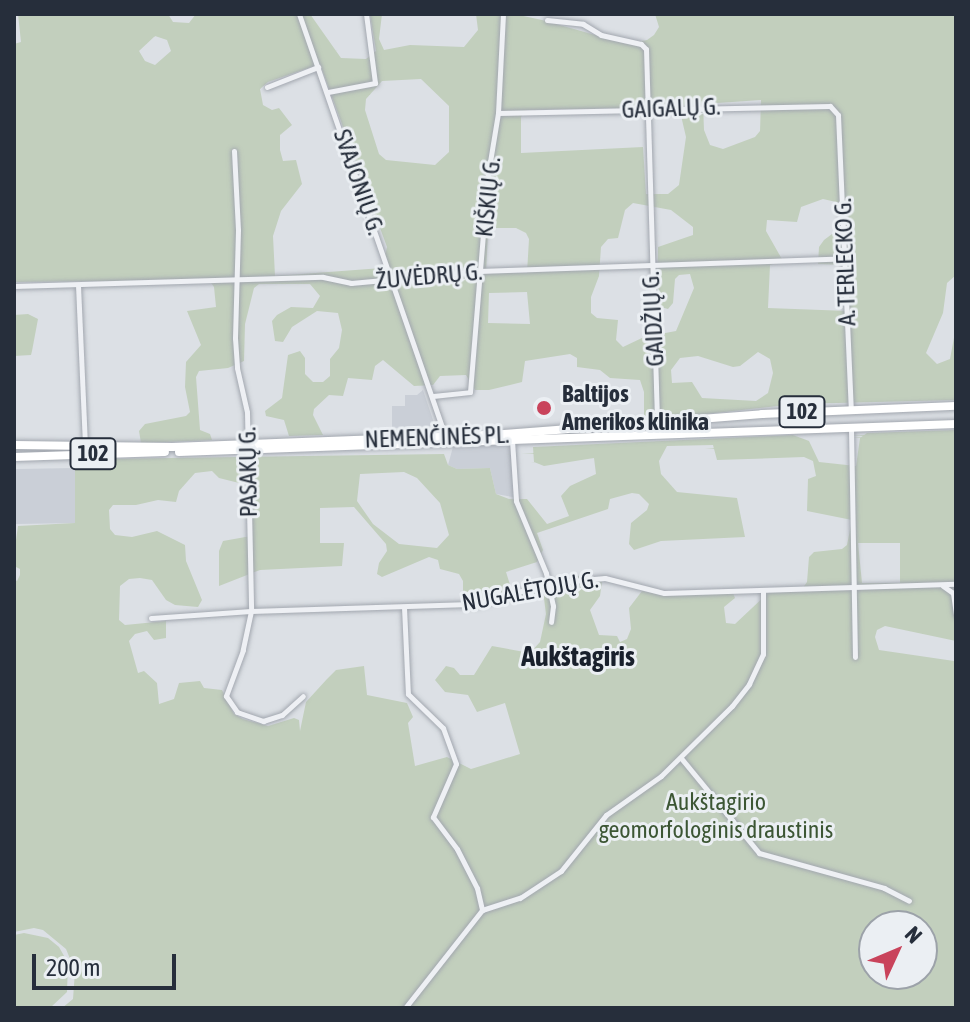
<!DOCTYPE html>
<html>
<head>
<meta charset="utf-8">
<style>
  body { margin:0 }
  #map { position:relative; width:970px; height:1022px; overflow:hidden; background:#dce0e5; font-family:"Asap Condensed",sans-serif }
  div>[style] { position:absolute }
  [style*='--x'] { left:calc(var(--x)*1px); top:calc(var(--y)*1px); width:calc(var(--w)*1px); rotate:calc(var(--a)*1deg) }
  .built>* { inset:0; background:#cacfd7; transform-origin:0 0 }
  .green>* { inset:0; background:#c2cfbd }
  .roads { filter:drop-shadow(0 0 2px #a2a7af) drop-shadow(0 0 2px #a2a7af) }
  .minor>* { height:5px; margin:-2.5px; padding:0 2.5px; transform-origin:2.5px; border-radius:2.5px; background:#eef0f4 }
  .primary>* { height:8px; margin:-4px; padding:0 4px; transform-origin:4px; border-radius:4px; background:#fff }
  .dots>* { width:22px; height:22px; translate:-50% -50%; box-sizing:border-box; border:4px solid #ebeff3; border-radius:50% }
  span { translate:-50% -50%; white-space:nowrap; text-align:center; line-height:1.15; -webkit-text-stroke:6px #ebeff3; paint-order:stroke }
  .shield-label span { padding:2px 6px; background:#ebeff3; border:2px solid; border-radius:6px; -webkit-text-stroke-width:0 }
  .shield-label { font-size:22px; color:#262e3b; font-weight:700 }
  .street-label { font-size:24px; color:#262e3b }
  .poi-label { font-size:24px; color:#262e3b; font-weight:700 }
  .left { translate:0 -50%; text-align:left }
  .park-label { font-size:24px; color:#3c5634 }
  .quarter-label { font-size:28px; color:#19202c; font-weight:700 }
  .frame { position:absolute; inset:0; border:16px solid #262e3b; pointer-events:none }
  .north { position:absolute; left:858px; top:910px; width:80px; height:80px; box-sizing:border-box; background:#ebeff3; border:2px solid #9ca2a9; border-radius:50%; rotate:46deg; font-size:22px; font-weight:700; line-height:32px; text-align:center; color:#262e3b }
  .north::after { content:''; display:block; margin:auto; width:28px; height:36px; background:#c9435b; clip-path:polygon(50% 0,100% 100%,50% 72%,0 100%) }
  .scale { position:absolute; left:32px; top:954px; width:144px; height:36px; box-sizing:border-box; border:4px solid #262e3b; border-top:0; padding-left:10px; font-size:24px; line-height:28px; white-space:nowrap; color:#262e3b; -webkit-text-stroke:6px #ebeff3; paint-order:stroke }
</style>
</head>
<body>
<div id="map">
  <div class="built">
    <div style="clip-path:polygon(423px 390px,435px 426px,392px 428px,392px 406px,405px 406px,405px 395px,417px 395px)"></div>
    <div style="clip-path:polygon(506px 445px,515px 448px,518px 498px,496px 494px,490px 468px,457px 469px,448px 465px,453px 447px)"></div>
    <div style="left:75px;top:468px;width:55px;height:60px;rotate:89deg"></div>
  </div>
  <div class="green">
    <div style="clip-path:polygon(evenodd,18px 14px,168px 14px,173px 22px,189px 23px,196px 14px,310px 14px,341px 58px,366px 59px,376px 51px,370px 14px,382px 14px,379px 39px,384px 50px,410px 45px,464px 47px,478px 30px,476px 14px,514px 14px,542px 20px,627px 44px,647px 40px,654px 35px,659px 27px,655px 14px,956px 14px,956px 275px,947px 283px,943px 313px,926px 353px,937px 364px,950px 359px,956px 327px,956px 400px,796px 404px,644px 421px,644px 392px,640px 380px,610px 378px,600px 370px,577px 367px,577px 358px,570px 354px,525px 361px,522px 382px,489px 390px,475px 390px,466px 375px,440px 376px,433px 385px,414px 386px,383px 360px,375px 366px,372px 380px,348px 378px,343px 396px,329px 395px,314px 409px,313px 415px,323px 435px,289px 436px,284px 420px,266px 416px,265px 411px,282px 398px,288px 355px,300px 351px,305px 358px,305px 374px,313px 382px,323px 382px,330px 376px,330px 359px,339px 348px,342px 330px,338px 313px,317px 311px,292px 327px,283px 342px,275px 341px,272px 321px,277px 315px,291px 307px,313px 308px,320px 296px,310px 284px,259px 284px,254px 288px,245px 324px,244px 361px,228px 368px,199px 371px,196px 377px,200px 430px,210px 434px,212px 440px,141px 443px,139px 431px,145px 424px,186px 416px,190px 412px,185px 387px,186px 362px,201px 345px,187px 311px,216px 307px,214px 287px,209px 280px,14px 282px,14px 44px,21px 42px,18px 14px,155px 36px,167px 40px,171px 51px,155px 65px,145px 61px,139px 51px,155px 36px,18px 14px,320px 64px,387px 247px,382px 268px,275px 276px,273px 236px,281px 211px,302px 184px,296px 160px,283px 161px,280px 150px,280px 135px,292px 125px,279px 108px,272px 110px,263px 105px,260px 89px,268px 82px,320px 64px,18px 14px,421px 79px,449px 106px,449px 152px,435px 165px,386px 160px,379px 154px,365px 110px,366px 99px,382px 81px,421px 79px,18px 14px,761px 100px,760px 131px,755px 137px,723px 149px,710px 145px,704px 130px,703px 104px,761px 100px,18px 14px,679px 107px,686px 137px,679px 185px,668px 194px,646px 194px,643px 147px,521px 153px,521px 117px,527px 110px,679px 107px,18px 14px,823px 199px,845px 204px,846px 233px,832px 234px,824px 240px,819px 247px,818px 264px,847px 265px,848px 311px,768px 308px,770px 265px,783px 261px,766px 231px,767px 220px,797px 222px,801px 207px,823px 199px,18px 14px,633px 203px,671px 210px,693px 227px,693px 235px,658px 247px,657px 306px,668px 309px,673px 303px,675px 279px,679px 275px,690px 274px,694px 288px,676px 331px,644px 337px,623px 347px,616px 340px,618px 320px,597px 318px,591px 313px,591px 297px,599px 276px,601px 247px,608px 239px,618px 238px,625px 210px,633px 203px,18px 14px,492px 228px,516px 228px,526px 233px,529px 239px,527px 273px,486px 272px,488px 232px,492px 228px,18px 14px,527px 292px,530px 324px,488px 323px,489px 293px,527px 292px,18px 14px,758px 352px,770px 359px,773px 373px,768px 393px,756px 401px,702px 398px,692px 382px,672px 383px,671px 370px,680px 358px,698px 356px,733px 367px,740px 366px,758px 352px)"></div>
    <div style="clip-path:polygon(28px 314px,38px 319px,32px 351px,31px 355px,14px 356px,14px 315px)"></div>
    <div style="clip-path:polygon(evenodd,956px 430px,956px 641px,885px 626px,877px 630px,875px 637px,879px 650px,954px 661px,956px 645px,956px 1008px,62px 1008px,73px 999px,75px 971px,66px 949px,43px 930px,34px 928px,14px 932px,14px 579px,17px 581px,20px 575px,20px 569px,14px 566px,14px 554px,18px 526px,75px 523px,75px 468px,101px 459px,444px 454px,448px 465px,457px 469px,490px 468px,496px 494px,509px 499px,527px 499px,547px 524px,569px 516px,561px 496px,570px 486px,596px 474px,594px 458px,544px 466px,534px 462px,533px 447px,793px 435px,809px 441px,819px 462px,856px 466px,860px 438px,867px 433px,956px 430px,713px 445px,717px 460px,804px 457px,813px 461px,816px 476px,808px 479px,807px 511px,852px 520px,847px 545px,842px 549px,814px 552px,809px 557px,807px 582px,802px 589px,769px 592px,735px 624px,726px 623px,724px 607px,735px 598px,733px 593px,662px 595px,642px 591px,629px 608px,631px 629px,627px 639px,620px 642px,617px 636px,599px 635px,590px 610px,600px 596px,602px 582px,578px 576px,512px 591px,506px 572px,537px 562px,543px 550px,537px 533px,608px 509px,610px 499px,632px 493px,639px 494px,649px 504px,647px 510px,631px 523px,629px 544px,634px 550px,661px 541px,745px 537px,737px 498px,677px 492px,661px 474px,659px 461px,667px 446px,713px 445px,956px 430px,212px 471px,219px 478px,251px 486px,251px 536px,223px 541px,219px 551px,219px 586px,260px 570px,342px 566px,344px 543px,320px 543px,320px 508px,354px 507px,386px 544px,387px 551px,379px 563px,377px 574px,382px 577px,429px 557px,438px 560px,440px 569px,459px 574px,463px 581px,463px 598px,492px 598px,507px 592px,509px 600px,543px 591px,546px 614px,540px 642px,530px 653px,492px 646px,474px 675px,460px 675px,454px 668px,446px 666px,435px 680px,445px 692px,468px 695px,477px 712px,505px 703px,520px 754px,471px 769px,447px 757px,415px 766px,408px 723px,413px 717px,407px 703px,367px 695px,364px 666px,336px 670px,327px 679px,306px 702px,300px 731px,299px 720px,294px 718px,268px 726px,243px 719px,234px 714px,222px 690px,204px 688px,200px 681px,179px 683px,174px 699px,159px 704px,157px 683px,144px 671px,138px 673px,129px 641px,135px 634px,147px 631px,154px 640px,166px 638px,166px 621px,125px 625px,119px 620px,120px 586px,129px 579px,140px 578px,152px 580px,166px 600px,175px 605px,198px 607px,202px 600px,186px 561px,185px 545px,157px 531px,132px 537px,115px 535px,110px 529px,109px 510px,113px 505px,136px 505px,158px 500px,176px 502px,179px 491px,195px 473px,212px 471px,956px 430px,404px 472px,417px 478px,440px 503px,449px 535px,437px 548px,399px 544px,373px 524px,357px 501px,360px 474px,404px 472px,956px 430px,858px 543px,900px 543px,900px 583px,862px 583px,858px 543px,956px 430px,874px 926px,922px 926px,922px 974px,874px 974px,874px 926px)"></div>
    <div style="clip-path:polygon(24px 933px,48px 938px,59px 947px,68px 963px,67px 992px,50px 1008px,14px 1008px,14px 935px)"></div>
  </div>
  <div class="roads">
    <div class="minor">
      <div style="--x:299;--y:14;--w:447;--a:70.9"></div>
      <div style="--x:547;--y:20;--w:36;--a:6"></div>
      <div style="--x:583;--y:24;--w:21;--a:31"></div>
      <div style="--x:601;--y:35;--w:41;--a:12.7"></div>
      <div style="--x:641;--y:44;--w:7;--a:45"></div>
      <div style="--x:646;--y:49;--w:363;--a:88.3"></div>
      <div style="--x:267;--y:87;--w:55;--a:-21.4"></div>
      <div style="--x:328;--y:92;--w:48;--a:-10.8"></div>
      <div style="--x:375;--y:83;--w:70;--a:-97.4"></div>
      <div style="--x:498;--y:113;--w:332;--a:-1.2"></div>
      <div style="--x:830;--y:106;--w:12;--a:48"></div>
      <div style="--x:838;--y:115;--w:294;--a:87.5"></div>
      <div style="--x:234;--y:151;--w:79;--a:87.1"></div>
      <div style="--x:238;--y:230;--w:108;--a:91.6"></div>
      <div style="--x:235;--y:338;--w:30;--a:86"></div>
      <div style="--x:237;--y:368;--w:45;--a:77.2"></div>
      <div style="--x:247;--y:412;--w:199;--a:88.8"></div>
      <div style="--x:251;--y:611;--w:40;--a:102"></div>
      <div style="--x:243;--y:650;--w:49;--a:110.3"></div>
      <div style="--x:226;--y:696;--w:19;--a:55"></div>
      <div style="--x:237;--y:712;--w:28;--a:19"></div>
      <div style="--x:263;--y:721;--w:20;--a:-18"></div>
      <div style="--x:282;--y:715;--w:28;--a:-42"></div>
      <div style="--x:78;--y:285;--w:163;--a:87.5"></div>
      <div style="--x:14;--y:286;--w:309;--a:-1.7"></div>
      <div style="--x:323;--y:277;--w:29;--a:12"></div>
      <div style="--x:351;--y:283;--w:131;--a:-5.3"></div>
      <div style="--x:481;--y:271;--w:364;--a:-2"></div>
      <div style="--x:433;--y:396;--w:37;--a:-6"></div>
      <div style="--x:470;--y:392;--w:219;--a:-85.3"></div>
      <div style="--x:488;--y:174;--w:62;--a:-80.7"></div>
      <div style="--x:498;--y:113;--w:99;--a:-87.1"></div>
      <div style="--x:851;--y:429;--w:228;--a:89"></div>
      <div style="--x:512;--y:440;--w:61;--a:86.2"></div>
      <div style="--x:516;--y:501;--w:78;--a:67.4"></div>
      <div style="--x:546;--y:573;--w:34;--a:78"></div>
      <div style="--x:553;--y:606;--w:16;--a:97"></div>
      <div style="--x:943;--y:586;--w:12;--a:35"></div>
      <div style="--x:953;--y:593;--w:22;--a:82"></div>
      <div style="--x:404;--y:607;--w:87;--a:87.4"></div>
      <div style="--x:408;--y:694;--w:49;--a:44.2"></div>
      <div style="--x:443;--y:728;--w:38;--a:70"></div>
      <div style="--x:456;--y:764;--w:58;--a:113.5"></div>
      <div style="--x:433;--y:817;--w:40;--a:53"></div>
      <div style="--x:457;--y:849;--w:44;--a:62.9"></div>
      <div style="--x:477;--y:888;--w:23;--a:77"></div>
      <div style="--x:151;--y:618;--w:100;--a:-4"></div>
      <div style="--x:251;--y:611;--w:227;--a:-1.8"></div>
      <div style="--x:478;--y:604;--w:73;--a:-16.7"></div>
      <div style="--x:548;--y:583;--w:57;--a:-5"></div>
      <div style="--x:605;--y:578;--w:61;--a:14.3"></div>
      <div style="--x:664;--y:593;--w:292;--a:-1.8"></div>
      <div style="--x:681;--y:758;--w:123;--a:50.6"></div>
      <div style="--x:759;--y:853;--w:130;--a:15.6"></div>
      <div style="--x:884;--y:888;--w:28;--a:27"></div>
      <div style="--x:405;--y:1008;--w:125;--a:-51.8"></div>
      <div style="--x:482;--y:910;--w:40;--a:-18"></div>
      <div style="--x:520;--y:898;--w:49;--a:-33.4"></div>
      <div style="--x:561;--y:871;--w:72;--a:-51.2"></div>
      <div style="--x:606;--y:815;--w:67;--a:-35.3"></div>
      <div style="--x:661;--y:776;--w:100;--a:-44.6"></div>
      <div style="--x:732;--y:706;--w:28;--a:-52"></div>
      <div style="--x:749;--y:684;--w:33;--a:-65"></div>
      <div style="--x:763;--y:654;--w:64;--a:-90"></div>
    </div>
    <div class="primary">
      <div style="--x:14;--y:445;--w:158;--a:0.7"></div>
      <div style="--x:172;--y:447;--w:319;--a:-2.2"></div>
      <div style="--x:491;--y:435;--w:272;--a:-4.4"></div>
      <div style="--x:762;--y:414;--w:194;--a:-2.4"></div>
      <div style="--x:179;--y:452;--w:778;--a:-2.06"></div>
      <div style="--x:14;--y:457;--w:151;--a:-1.9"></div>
    </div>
  </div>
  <div class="dots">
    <div style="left:544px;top:408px;background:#c9435b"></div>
  </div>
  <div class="shield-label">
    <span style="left:802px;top:412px">102</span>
    <span style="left:93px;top:454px">102</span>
  </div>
  <div class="street-label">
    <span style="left:671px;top:108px;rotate:-2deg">GAIGALŲ G.</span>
    <span style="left:359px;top:182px;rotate:71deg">SVAJONIŲ G.</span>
    <span style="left:488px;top:197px;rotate:-84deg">KIŠKIŲ G.</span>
    <span style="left:845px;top:262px;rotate:-92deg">A. TERLECKO G.</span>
    <span style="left:429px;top:276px;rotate:-5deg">ŽUVĖDRŲ G.</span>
    <span style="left:653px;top:319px;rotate:-93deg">GAIDŽIŲ G.</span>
    <span style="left:437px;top:437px;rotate:-2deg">NEMENČINĖS PL.</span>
    <span style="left:248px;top:472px;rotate:-91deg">PASAKŲ G.</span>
    <span style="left:530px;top:591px;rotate:-10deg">NUGALĖTOJŲ G.</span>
  </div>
  <div class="poi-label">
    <span class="left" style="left:562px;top:408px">Baltijos<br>Amerikos klinika</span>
  </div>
  <div class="park-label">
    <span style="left:716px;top:816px">Aukštagirio<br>geomorfologinis draustinis</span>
  </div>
  <div class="quarter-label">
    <span style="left:578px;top:656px">Aukštagiris</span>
  </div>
  <div class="frame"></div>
  <div class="north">N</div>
  <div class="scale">200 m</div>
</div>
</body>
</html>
